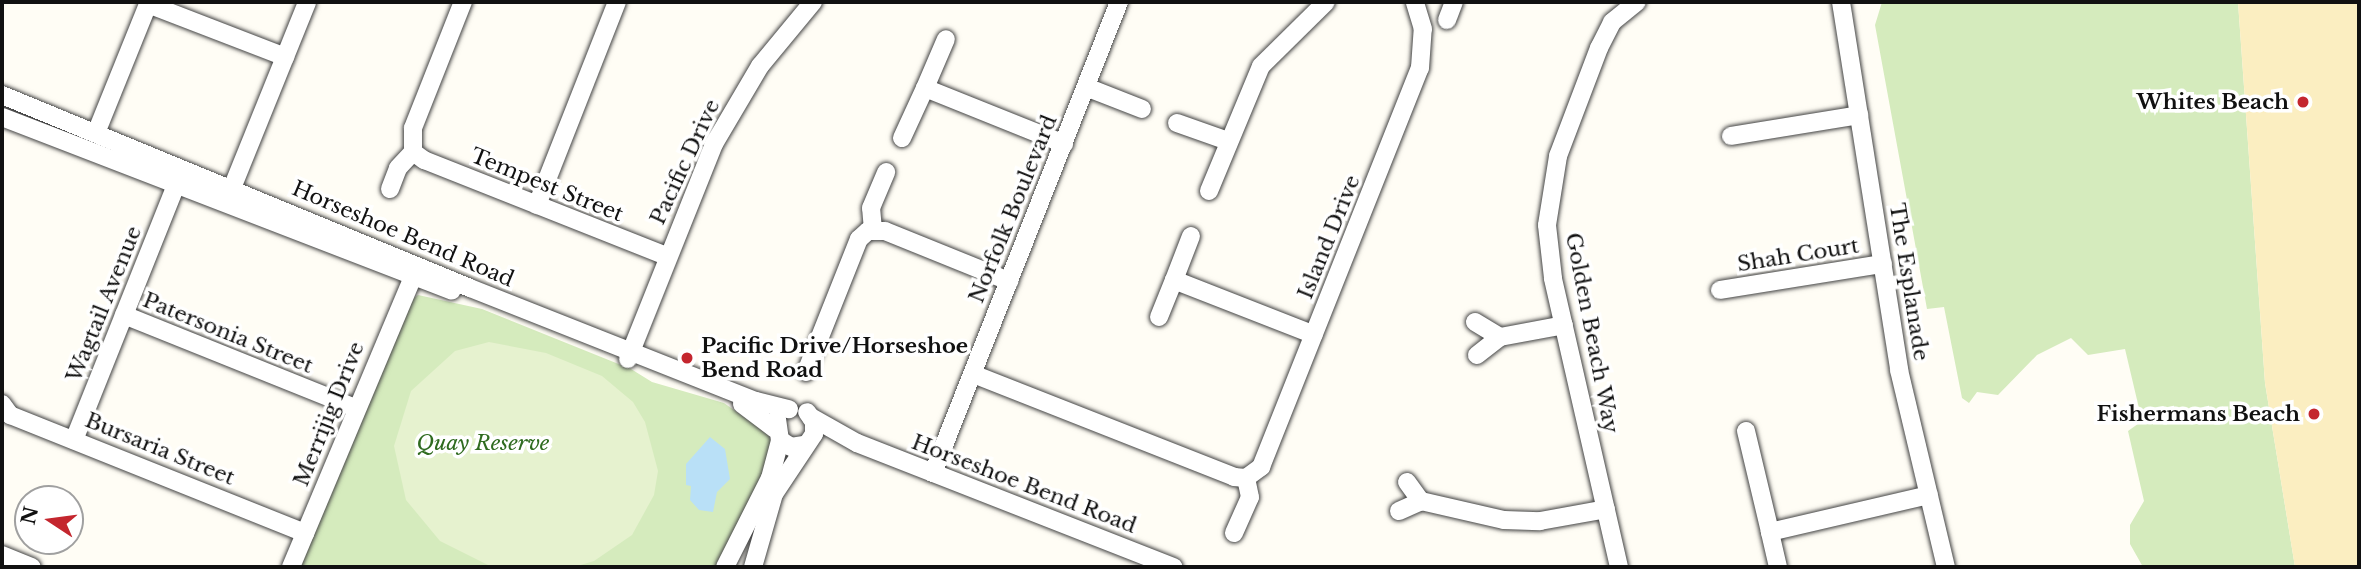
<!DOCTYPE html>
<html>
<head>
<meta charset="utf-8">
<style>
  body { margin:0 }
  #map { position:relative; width:2361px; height:569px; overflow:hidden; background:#fffdf5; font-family:"Libre Baskerville",serif }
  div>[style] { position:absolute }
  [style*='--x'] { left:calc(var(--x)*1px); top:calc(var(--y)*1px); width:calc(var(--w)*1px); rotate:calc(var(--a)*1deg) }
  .green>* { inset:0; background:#d5ebbd }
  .sand>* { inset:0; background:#fbeec1 }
  .pitch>* { inset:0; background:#e6f2cf }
  .water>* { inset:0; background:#b9e0f7 }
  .roads { filter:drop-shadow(0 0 2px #444) drop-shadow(0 0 2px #444) }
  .minor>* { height:18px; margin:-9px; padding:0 9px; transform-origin:9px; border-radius:9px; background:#fff }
  .dots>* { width:19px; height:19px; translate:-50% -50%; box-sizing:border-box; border:4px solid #fff; border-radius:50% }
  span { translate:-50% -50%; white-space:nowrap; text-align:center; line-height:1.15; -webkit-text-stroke:7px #fff; paint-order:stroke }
  .poi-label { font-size:21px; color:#111; font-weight:700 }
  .right { translate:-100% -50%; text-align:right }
  .left { translate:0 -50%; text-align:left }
  .street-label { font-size:21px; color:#111 }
  .park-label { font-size:21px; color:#2f6b1f; font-style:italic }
  .frame { position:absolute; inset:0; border:4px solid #111; pointer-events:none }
  .north { position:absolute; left:14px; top:485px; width:70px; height:70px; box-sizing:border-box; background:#fff; border:2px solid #a0a0a0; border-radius:50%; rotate:283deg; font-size:19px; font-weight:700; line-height:28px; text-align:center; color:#111 }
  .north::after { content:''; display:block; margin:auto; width:24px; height:32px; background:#c4262e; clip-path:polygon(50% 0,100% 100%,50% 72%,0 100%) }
</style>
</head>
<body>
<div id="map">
  <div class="green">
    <div style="clip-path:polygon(1882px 2px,2238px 2px,2265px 383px,2295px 567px,2143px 567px,2130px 544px,2130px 525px,2144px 501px,2128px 431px,2142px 421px,2125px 349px,2088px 355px,2071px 338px,2037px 355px,1998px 395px,1977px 392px,1969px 403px,1962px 398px,1944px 307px,1927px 309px,1875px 25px)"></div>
    <div style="clip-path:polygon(418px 295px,482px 309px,631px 369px,652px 382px,724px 403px,768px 434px,771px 441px,766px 466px,717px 567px,299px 567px,408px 303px)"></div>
  </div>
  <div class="sand">
    <div style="clip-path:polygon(2238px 2px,2359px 2px,2359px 567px,2295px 567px,2265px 383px)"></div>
  </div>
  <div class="pitch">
    <div style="clip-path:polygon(489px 342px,546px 353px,602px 376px,633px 402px,645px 422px,658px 471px,654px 495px,632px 535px,594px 561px,574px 567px,492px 567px,440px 541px,406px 500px,394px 446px,411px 391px,455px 351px)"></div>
  </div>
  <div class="water">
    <div style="clip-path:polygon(710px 437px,725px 449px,730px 479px,717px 492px,713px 512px,699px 510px,690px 500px,691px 486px,686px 485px,686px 464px)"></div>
  </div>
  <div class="roads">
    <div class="minor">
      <div style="--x:1841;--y:2;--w:373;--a:81"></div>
      <div style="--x:1899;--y:370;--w:203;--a:76.6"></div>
      <div style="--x:148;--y:4;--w:147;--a:21.1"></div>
      <div style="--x:1447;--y:20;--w:19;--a:-69"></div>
      <div style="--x:1086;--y:87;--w:60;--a:21.4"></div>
      <div style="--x:925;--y:88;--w:53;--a:-66.8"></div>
      <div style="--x:2;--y:95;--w:506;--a:22.41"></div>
      <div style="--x:470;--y:288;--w:308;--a:21.6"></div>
      <div style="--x:756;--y:401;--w:34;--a:14"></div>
      <div style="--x:2;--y:117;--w:482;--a:21.1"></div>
      <div style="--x:1177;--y:123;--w:54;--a:19.4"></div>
      <div style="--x:96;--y:133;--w:141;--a:-68"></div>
      <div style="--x:1731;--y:136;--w:130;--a:-9.3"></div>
      <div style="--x:902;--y:138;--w:55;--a:-65.3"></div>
      <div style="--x:925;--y:88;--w:150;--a:21.9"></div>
      <div style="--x:413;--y:152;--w:14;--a:36"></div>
      <div style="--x:424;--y:160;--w:261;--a:21.6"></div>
      <div style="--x:390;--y:189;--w:22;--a:-69"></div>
      <div style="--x:398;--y:168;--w:22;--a:-47"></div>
      <div style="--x:413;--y:152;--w:24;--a:-90"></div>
      <div style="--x:413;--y:128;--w:136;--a:-68.4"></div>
      <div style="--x:1209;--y:191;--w:135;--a:-67.4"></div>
      <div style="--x:1261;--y:66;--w:91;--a:-44.6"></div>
      <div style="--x:228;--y:198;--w:211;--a:-68"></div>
      <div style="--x:537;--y:205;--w:218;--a:-68.5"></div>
      <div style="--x:873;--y:230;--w:22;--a:-95"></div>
      <div style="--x:871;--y:208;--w:39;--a:-67"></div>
      <div style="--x:1174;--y:280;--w:47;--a:-68.9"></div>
      <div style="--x:1720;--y:290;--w:165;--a:-9.1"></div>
      <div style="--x:124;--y:315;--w:249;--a:21.9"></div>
      <div style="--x:1159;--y:317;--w:40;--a:-68"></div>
      <div style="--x:1174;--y:280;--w:150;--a:21.4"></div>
      <div style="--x:1475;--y:322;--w:29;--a:31"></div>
      <div style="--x:1500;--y:337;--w:65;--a:-10.6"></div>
      <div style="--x:1477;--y:355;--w:29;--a:-38"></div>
      <div style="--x:628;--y:359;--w:232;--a:-68.2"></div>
      <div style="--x:714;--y:144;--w:91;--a:-59.5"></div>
      <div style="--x:760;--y:66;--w:83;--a:-50.4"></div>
      <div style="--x:806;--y:372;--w:143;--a:-68.3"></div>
      <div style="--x:859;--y:239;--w:12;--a:-42"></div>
      <div style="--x:868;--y:231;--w:17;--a:0"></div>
      <div style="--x:885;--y:231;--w:134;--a:22"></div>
      <div style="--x:973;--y:374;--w:281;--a:21.5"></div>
      <div style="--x:1234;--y:477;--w:12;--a:5"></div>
      <div style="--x:2;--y:404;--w:14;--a:54"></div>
      <div style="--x:10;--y:415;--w:318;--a:21.8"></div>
      <div style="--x:742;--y:404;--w:41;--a:37.1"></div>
      <div style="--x:811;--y:417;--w:53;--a:29.5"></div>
      <div style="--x:857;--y:443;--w:340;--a:21.4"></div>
      <div style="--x:777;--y:419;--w:21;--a:82"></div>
      <div style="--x:780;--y:440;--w:13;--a:32"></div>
      <div style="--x:791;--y:447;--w:13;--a:-9"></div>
      <div style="--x:1746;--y:431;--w:104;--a:76.6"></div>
      <div style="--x:74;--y:440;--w:275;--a:-68.2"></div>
      <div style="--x:933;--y:473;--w:506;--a:-68.45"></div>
      <div style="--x:1407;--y:482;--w:24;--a:54"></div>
      <div style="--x:1421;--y:501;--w:85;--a:12.9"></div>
      <div style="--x:1504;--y:520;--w:36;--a:2"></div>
      <div style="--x:1540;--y:521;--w:67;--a:-10.3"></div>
      <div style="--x:1399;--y:511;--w:24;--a:-24"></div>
      <div style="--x:1234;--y:533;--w:39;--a:-66"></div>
      <div style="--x:1250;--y:497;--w:19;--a:-102"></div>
      <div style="--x:1246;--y:478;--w:19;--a:-36"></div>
      <div style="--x:1261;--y:467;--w:430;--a:-68.3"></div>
      <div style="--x:1420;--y:68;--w:39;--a:-86"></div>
      <div style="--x:1423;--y:29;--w:28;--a:-107"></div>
      <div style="--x:2;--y:555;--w:32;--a:22"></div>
      <div style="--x:291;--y:567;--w:322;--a:-67.2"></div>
      <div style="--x:725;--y:567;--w:100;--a:-63.2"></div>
      <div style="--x:770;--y:478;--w:39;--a:-75"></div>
      <div style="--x:753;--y:567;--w:76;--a:-74"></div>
      <div style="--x:774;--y:494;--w:72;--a:-56.3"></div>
      <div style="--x:814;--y:434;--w:12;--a:-90"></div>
      <div style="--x:814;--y:422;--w:12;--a:-125"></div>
      <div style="--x:1619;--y:567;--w:296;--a:-102.9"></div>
      <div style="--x:1553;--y:278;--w:53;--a:-96.5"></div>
      <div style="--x:1547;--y:225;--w:70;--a:-80.9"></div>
      <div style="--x:1558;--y:156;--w:116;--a:-69.2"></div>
      <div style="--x:1599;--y:48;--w:29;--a:-63"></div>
      <div style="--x:1612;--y:22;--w:32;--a:-39"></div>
      <div style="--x:1778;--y:567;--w:36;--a:-103"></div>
      <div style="--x:1770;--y:532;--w:163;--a:-13.1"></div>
    </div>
  </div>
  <div class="dots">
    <div style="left:2303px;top:102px;background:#c4262e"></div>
    <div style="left:687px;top:358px;background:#c4262e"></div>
    <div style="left:2314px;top:414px;background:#c4262e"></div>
  </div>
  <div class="poi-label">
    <span class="right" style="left:2289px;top:102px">Whites Beach</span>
    <span class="left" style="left:701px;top:358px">Pacific Drive/Horseshoe<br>Bend Road</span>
    <span class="right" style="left:2300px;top:414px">Fishermans Beach</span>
  </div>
  <div class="street-label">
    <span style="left:685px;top:162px;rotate:-65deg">Pacific Drive</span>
    <span style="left:547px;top:185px;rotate:22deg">Tempest Street</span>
    <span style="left:1013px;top:209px;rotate:-68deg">Norfolk Boulevard</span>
    <span style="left:403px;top:234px;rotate:23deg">Horseshoe Bend Road</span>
    <span style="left:1329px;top:237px;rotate:-68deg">Island Drive</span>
    <span style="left:1798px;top:255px;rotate:-9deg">Shah Court</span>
    <span style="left:1909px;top:282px;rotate:81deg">The Esplanade</span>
    <span style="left:104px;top:304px;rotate:-68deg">Wagtail Avenue</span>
    <span style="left:228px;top:333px;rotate:22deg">Patersonia Street</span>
    <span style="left:1592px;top:333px;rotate:79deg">Golden Beach Way</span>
    <span style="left:329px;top:414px;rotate:-68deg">Merrijig Drive</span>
    <span style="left:160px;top:449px;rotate:22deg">Bursaria Street</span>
    <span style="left:1024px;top:484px;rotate:21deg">Horseshoe Bend Road</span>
  </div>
  <div class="park-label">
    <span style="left:483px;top:443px">Quay Reserve</span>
  </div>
  <div class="frame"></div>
  <div class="north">N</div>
</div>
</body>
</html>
